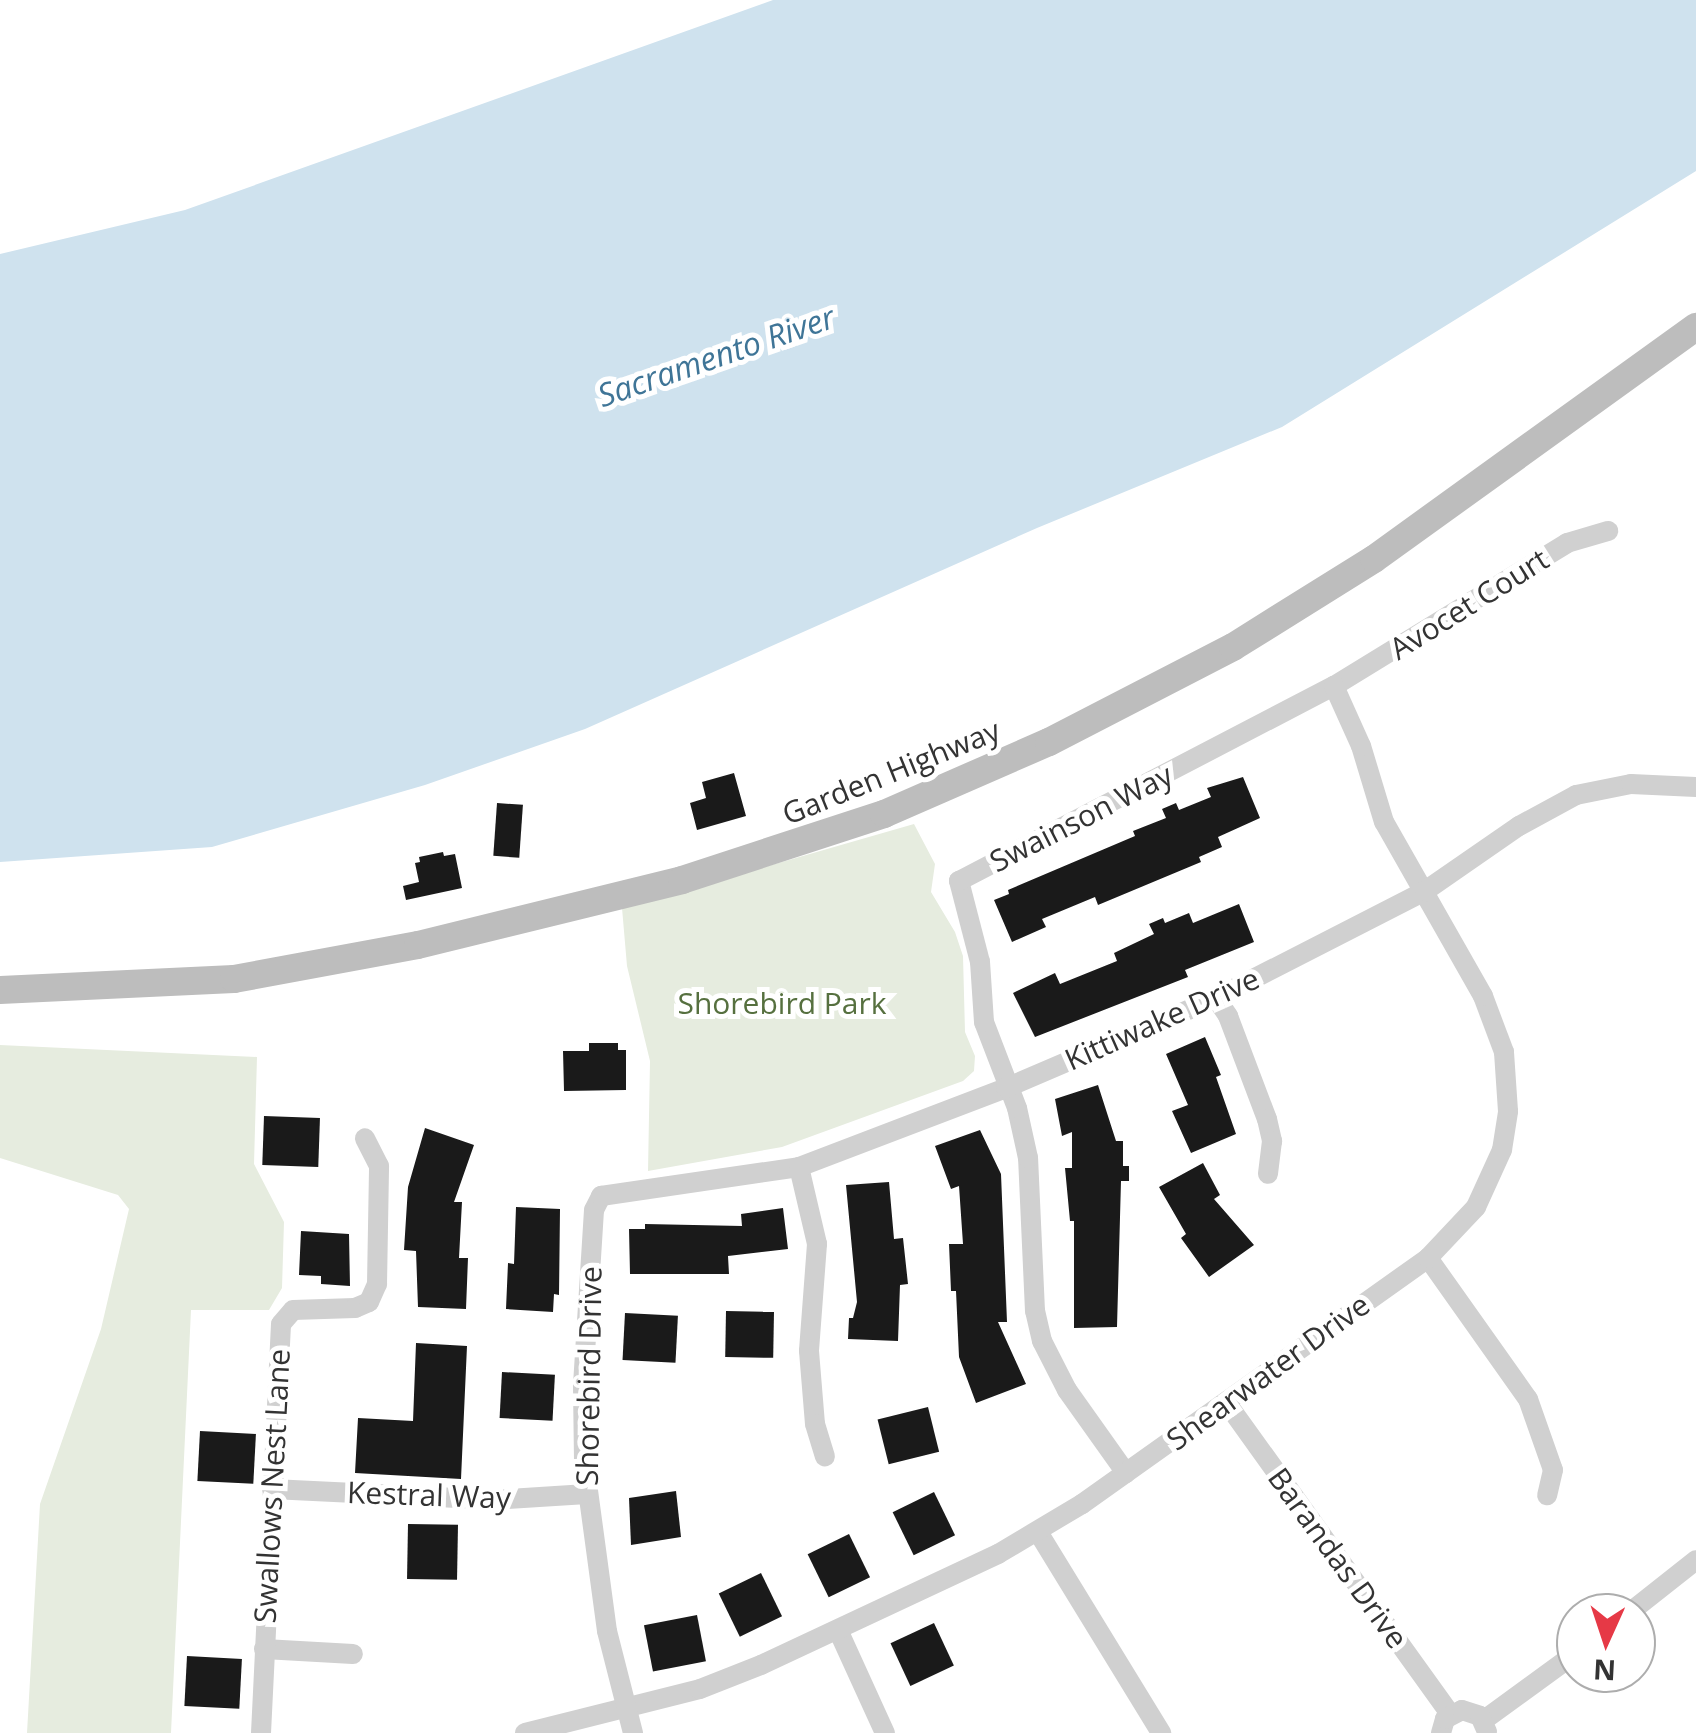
<!DOCTYPE html>
<html>
<head>
<meta charset="utf-8">
<style>
  body { margin:0 }
  #map { position:relative; width:1696px; height:1733px; overflow:hidden; background:#fff; font-family:"Open Sans",sans-serif }
  div>[style] { position:absolute }
  [style*='--x'] { left:calc(var(--x)*1px); top:calc(var(--y)*1px); width:calc(var(--w)*1px); rotate:calc(var(--a)*1deg) }
  .green>* { inset:0; background:#e6ecdf }
  .water>* { inset:0; background:#cfe2ee }
  .building>* { inset:0; background:#1a1a1a; transform-origin:0 0 }
  .street>* { height:20px; margin:-10px; padding:0 10px; transform-origin:10px; border-radius:10px; background:#d0d0d0 }
  .secondary>* { height:28px; margin:-14px; padding:0 14px; transform-origin:14px; border-radius:14px; background:#bdbdbd }
  span { translate:-50% -50%; white-space:nowrap; text-align:center; line-height:1.15; -webkit-text-stroke:10px #fff; paint-order:stroke }
  .street-label { font-size:30px; color:#333 }
  .park-label { font-size:30px; color:#56703f }
  .water-label { font-size:32px; color:#3f7597; font-style:italic }
  .north { position:absolute; left:1556px; top:1593px; width:100px; height:100px; box-sizing:border-box; background:#fff; border:2px solid #adadad; border-radius:50%; rotate:183deg; font-size:28px; font-weight:700; line-height:40px; text-align:center; color:#333 }
  .north::after { content:''; display:block; margin:auto; width:35px; height:45px; background:#e63946; clip-path:polygon(50% 0,100% 100%,50% 72%,0 100%) }
</style>
</head>
<body>
<div id="map">
  <div class="green">
    <div style="clip-path:polygon(914px 824px,935px 864px,931px 892px,955px 932px,963px 956px,965px 1032px,975px 1056px,974px 1071px,963px 1081px,782px 1147px,648px 1171px,650px 1061px,627px 966px,622px 908px)"></div>
    <div style="clip-path:polygon(0 1045px,257px 1057px,254px 1164px,284px 1222px,282px 1288px,269px 1310px,191px 1310px,171px 1733px,27px 1733px,40px 1504px,101px 1329px,129px 1209px,118px 1195px,0 1158px)"></div>
  </div>
  <div class="water">
    <div style="clip-path:polygon(773px 0,1696px 0,1696px 171px,1282px 427px,1037px 528px,585px 729px,425px 785px,212px 847px,0 862px,0 254px,185px 210px)"></div>
  </div>
  <div class="building">
    <div style="clip-path:polygon(734px 773px,746px 816px,697px 830px,690px 803px,706px 798px,702px 782px)"></div>
    <div style="clip-path:polygon(1243px 777px,1260px 818px,1218px 837px,1222px 847px,1199px 857px,1201px 862px,1098px 905px,1095px 897px,1042px 919px,1046px 927px,1012px 942px,994px 900px,1009px 894px,1008px 890px,1135px 836px,1133px 831px,1166px 818px,1162px 809px,1176px 803px,1179px 810px,1211px 797px,1207px 788px)"></div>
    <div style="left:497px;top:803px;width:26px;height:53px;rotate:4deg"></div>
    <div style="clip-path:polygon(443px 852px,444px 856px,455px 854px,462px 888px,406px 900px,403px 886px,419px 882px,415px 863px,420px 862px,419px 857px)"></div>
    <div style="clip-path:polygon(1239px 904px,1254px 942px,1185px 970px,1188px 977px,1035px 1037px,1013px 993px,1055px 973px,1060px 984px,1117px 961px,1114px 953px,1154px 934px,1149px 924px,1163px 918px,1165px 923px,1189px 913px,1193px 923px)"></div>
    <div style="clip-path:polygon(1205px 1037px,1221px 1075px,1216px 1077px,1236px 1134px,1191px 1153px,1172px 1111px,1188px 1105px,1166px 1054px)"></div>
    <div style="clip-path:polygon(589px 1043px,618px 1043px,618px 1050px,626px 1050px,626px 1090px,564px 1091px,563px 1051px,589px 1051px)"></div>
    <div style="clip-path:polygon(1098px 1085px,1116px 1141px,1123px 1141px,1123px 1166px,1129px 1166px,1129px 1181px,1121px 1181px,1117px 1327px,1074px 1328px,1074px 1221px,1070px 1221px,1065px 1168px,1072px 1168px,1072px 1132px,1062px 1136px,1055px 1099px)"></div>
    <div style="left:264px;top:1116px;width:56px;height:49px;rotate:2deg"></div>
    <div style="clip-path:polygon(425px 1128px,474px 1145px,454px 1202px,462px 1202px,459px 1258px,468px 1258px,466px 1309px,418px 1307px,416px 1251px,404px 1250px,408px 1187px)"></div>
    <div style="clip-path:polygon(980px 1130px,1001px 1174px,1007px 1322px,998px 1322px,1026px 1384px,976px 1403px,959px 1357px,956px 1291px,951px 1291px,949px 1244px,963px 1244px,959px 1186px,951px 1189px,935px 1146px)"></div>
    <div style="clip-path:polygon(1203px 1163px,1220px 1195px,1214px 1199px,1254px 1245px,1209px 1277px,1181px 1238px,1186px 1234px,1159px 1187px)"></div>
    <div style="clip-path:polygon(889px 1182px,894px 1239px,903px 1238px,908px 1284px,900px 1285px,898px 1341px,848px 1339px,849px 1318px,853px 1318px,857px 1302px,846px 1185px)"></div>
    <div style="clip-path:polygon(516px 1207px,560px 1209px,559px 1295px,554px 1294px,553px 1312px,506px 1309px,508px 1263px,514px 1264px)"></div>
    <div style="clip-path:polygon(783px 1208px,788px 1249px,728px 1256px,729px 1274px,630px 1274px,629px 1229px,645px 1229px,645px 1224px,742px 1226px,741px 1214px)"></div>
    <div style="clip-path:polygon(301px 1231px,349px 1234px,350px 1286px,321px 1284px,321px 1276px,299px 1275px)"></div>
    <div style="left:726px;top:1311px;width:48px;height:46px;rotate:1deg"></div>
    <div style="left:625px;top:1313px;width:53px;height:47px;rotate:3deg"></div>
    <div style="clip-path:polygon(416px 1343px,467px 1346px,461px 1479px,355px 1473px,358px 1418px,413px 1421px)"></div>
    <div style="left:502px;top:1372px;width:53px;height:46px;rotate:3deg"></div>
    <div style="left:928px;top:1407px;width:46px;height:52px;rotate:76deg"></div>
    <div style="left:200px;top:1431px;width:56px;height:50px;rotate:3deg"></div>
    <div style="clip-path:polygon(676px 1491px,681px 1537px,631px 1545px,629px 1498px)"></div>
    <div style="left:934px;top:1492px;width:48px;height:46px;rotate:64deg"></div>
    <div style="left:408px;top:1524px;width:50px;height:55px;rotate:1deg"></div>
    <div style="left:849px;top:1534px;width:48px;height:46px;rotate:64deg"></div>
    <div style="left:761px;top:1573px;width:48px;height:47px;rotate:64deg"></div>
    <div style="left:697px;top:1615px;width:47px;height:54px;rotate:79deg"></div>
    <div style="left:934px;top:1623px;width:47px;height:48px;rotate:65deg"></div>
    <div style="left:187px;top:1656px;width:55px;height:50px;rotate:3deg"></div>
  </div>
  <div class="street">
    <div style="--x:1216;--y:998;--w:22;--a:56"></div>
    <div style="--x:1228;--y:1016;--w:110;--a:69.3"></div>
    <div style="--x:1267;--y:1119;--w:23;--a:77"></div>
    <div style="--x:1272;--y:1141;--w:33;--a:97"></div>
    <div style="--x:799;--y:1167;--w:79;--a:76.8"></div>
    <div style="--x:817;--y:1244;--w:107;--a:94.3"></div>
    <div style="--x:809;--y:1351;--w:73;--a:85.3"></div>
    <div style="--x:815;--y:1424;--w:34;--a:73"></div>
    <div style="--x:1428;--y:1258;--w:173;--a:54.7"></div>
    <div style="--x:1528;--y:1399;--w:75;--a:70.6"></div>
    <div style="--x:1553;--y:1470;--w:26;--a:103"></div>
    <div style="--x:1226;--y:1402;--w:384;--a:54.3"></div>
    <div style="--x:1126;--y:1473;--w:102;--a:-125.4"></div>
    <div style="--x:1067;--y:1390;--w:55;--a:-117"></div>
    <div style="--x:1042;--y:1341;--w:31;--a:-103"></div>
    <div style="--x:1035;--y:1311;--w:153;--a:-92.6"></div>
    <div style="--x:1028;--y:1158;--w:51;--a:-102.4"></div>
    <div style="--x:1017;--y:1108;--w:92;--a:-111"></div>
    <div style="--x:984;--y:1022;--w:60;--a:-93.8"></div>
    <div style="--x:980;--y:962;--w:84;--a:-104.5"></div>
    <div style="--x:959;--y:881;--w:423;--a:-27.5"></div>
    <div style="--x:1334;--y:686;--w:273;--a:-31.5"></div>
    <div style="--x:1567;--y:543;--w:43;--a:-16.3"></div>
    <div style="--x:272;--y:1489;--w:222;--a:2.8"></div>
    <div style="--x:494;--y:1500;--w:93;--a:-3.7"></div>
    <div style="--x:1038;--y:1532;--w:236;--a:58.5"></div>
    <div style="--x:1629;--y:1613;--w:85;--a:-38.3"></div>
    <div style="--x:838;--y:1630;--w:113;--a:65.5"></div>
    <div style="--x:264;--y:1649;--w:89;--a:3.2"></div>
    <div style="--x:1484;--y:1720;--w:114;--a:-36.1"></div>
    <div style="--x:261;--y:1733;--w:409;--a:-87.2"></div>
    <div style="--x:281;--y:1324;--w:18;--a:-49"></div>
    <div style="--x:293;--y:1310;--w:62;--a:-1.8"></div>
    <div style="--x:355;--y:1308;--w:15;--a:-23"></div>
    <div style="--x:369;--y:1302;--w:20;--a:-66"></div>
    <div style="--x:377;--y:1284;--w:118;--a:-89"></div>
    <div style="--x:379;--y:1166;--w:31;--a:-117"></div>
    <div style="--x:525;--y:1733;--w:180;--a:-14.1"></div>
    <div style="--x:700;--y:1689;--w:66;--a:-21.5"></div>
    <div style="--x:761;--y:1665;--w:262;--a:-25.1"></div>
    <div style="--x:998;--y:1554;--w:98;--a:-30.8"></div>
    <div style="--x:1082;--y:1504;--w:425;--a:-35.4"></div>
    <div style="--x:1428;--y:1258;--w:70;--a:-46.7"></div>
    <div style="--x:1476;--y:1207;--w:63;--a:-65.5"></div>
    <div style="--x:1502;--y:1150;--w:39;--a:-81"></div>
    <div style="--x:1508;--y:1111;--w:59;--a:-93.9"></div>
    <div style="--x:1504;--y:1052;--w:60;--a:-110.6"></div>
    <div style="--x:1483;--y:996;--w:200;--a:-119.6"></div>
    <div style="--x:1384;--y:822;--w:79;--a:-106.8"></div>
    <div style="--x:1361;--y:746;--w:66;--a:-114.2"></div>
    <div style="--x:633;--y:1733;--w:105;--a:-104.3"></div>
    <div style="--x:607;--y:1631;--w:173;--a:-97.7"></div>
    <div style="--x:584;--y:1460;--w:75;--a:-90.8"></div>
    <div style="--x:583;--y:1385;--w:175;--a:-86.4"></div>
    <div style="--x:594;--y:1210;--w:16;--a:-63"></div>
    <div style="--x:601;--y:1196;--w:200;--a:-8.3"></div>
    <div style="--x:799;--y:1167;--w:222;--a:-20.9"></div>
    <div style="--x:1006;--y:1088;--w:228;--a:-23.2"></div>
    <div style="--x:1216;--y:998;--w:235;--a:-27.1"></div>
    <div style="--x:1425;--y:891;--w:114;--a:-34.7"></div>
    <div style="--x:1519;--y:826;--w:65;--a:-28.5"></div>
    <div style="--x:1576;--y:795;--w:56;--a:-11.3"></div>
    <div style="--x:1631;--y:784;--w:65;--a:2.6"></div>
    <div style="--x:1441;--y:1733;--w:15;--a:-74"></div>
    <div style="--x:1445;--y:1719;--w:19;--a:-28"></div>
    <div style="--x:1462;--y:1710;--w:19;--a:18"></div>
    <div style="--x:1480;--y:1716;--w:17;--a:66"></div>
  </div>
  <div class="secondary">
    <div style="--x:0;--y:990;--w:234;--a:-2.7"></div>
    <div style="--x:234;--y:979;--w:187;--a:-10.5"></div>
    <div style="--x:418;--y:945;--w:272;--a:-13.8"></div>
    <div style="--x:682;--y:880;--w:213;--a:-18.1"></div>
    <div style="--x:884;--y:814;--w:180;--a:-23.6"></div>
    <div style="--x:1049;--y:742;--w:207;--a:-27.3"></div>
    <div style="--x:1233;--y:647;--w:166;--a:-32"></div>
    <div style="--x:1374;--y:559;--w:397;--a:-35.8"></div>
  </div>
  <div class="street-label">
    <span style="left:1469px;top:604px;rotate:-32deg">Avocet Court</span>
    <span style="left:891px;top:772px;rotate:-22deg">Garden Highway</span>
    <span style="left:1081px;top:818px;rotate:-27deg">Swainson Way</span>
    <span style="left:1162px;top:1019px;rotate:-24deg">Kittiwake Drive</span>
    <span style="left:1268px;top:1372px;rotate:-36deg">Shearwater Drive</span>
    <span style="left:589px;top:1376px;rotate:-89deg">Shorebird Drive</span>
    <span style="left:272px;top:1486px;rotate:-87deg">Swallows Nest Lane</span>
    <span style="left:429px;top:1495px;rotate:2deg">Kestral Way</span>
    <span style="left:1338px;top:1558px;rotate:54deg">Barandas Drive</span>
  </div>
  <div class="park-label">
    <span style="left:782px;top:1003px">Shorebird Park</span>
  </div>
  <div class="water-label">
    <span style="left:716px;top:356px;rotate:-19deg">Sacramento River</span>
  </div>
  <div class="north">N</div>
</div>
</body>
</html>
